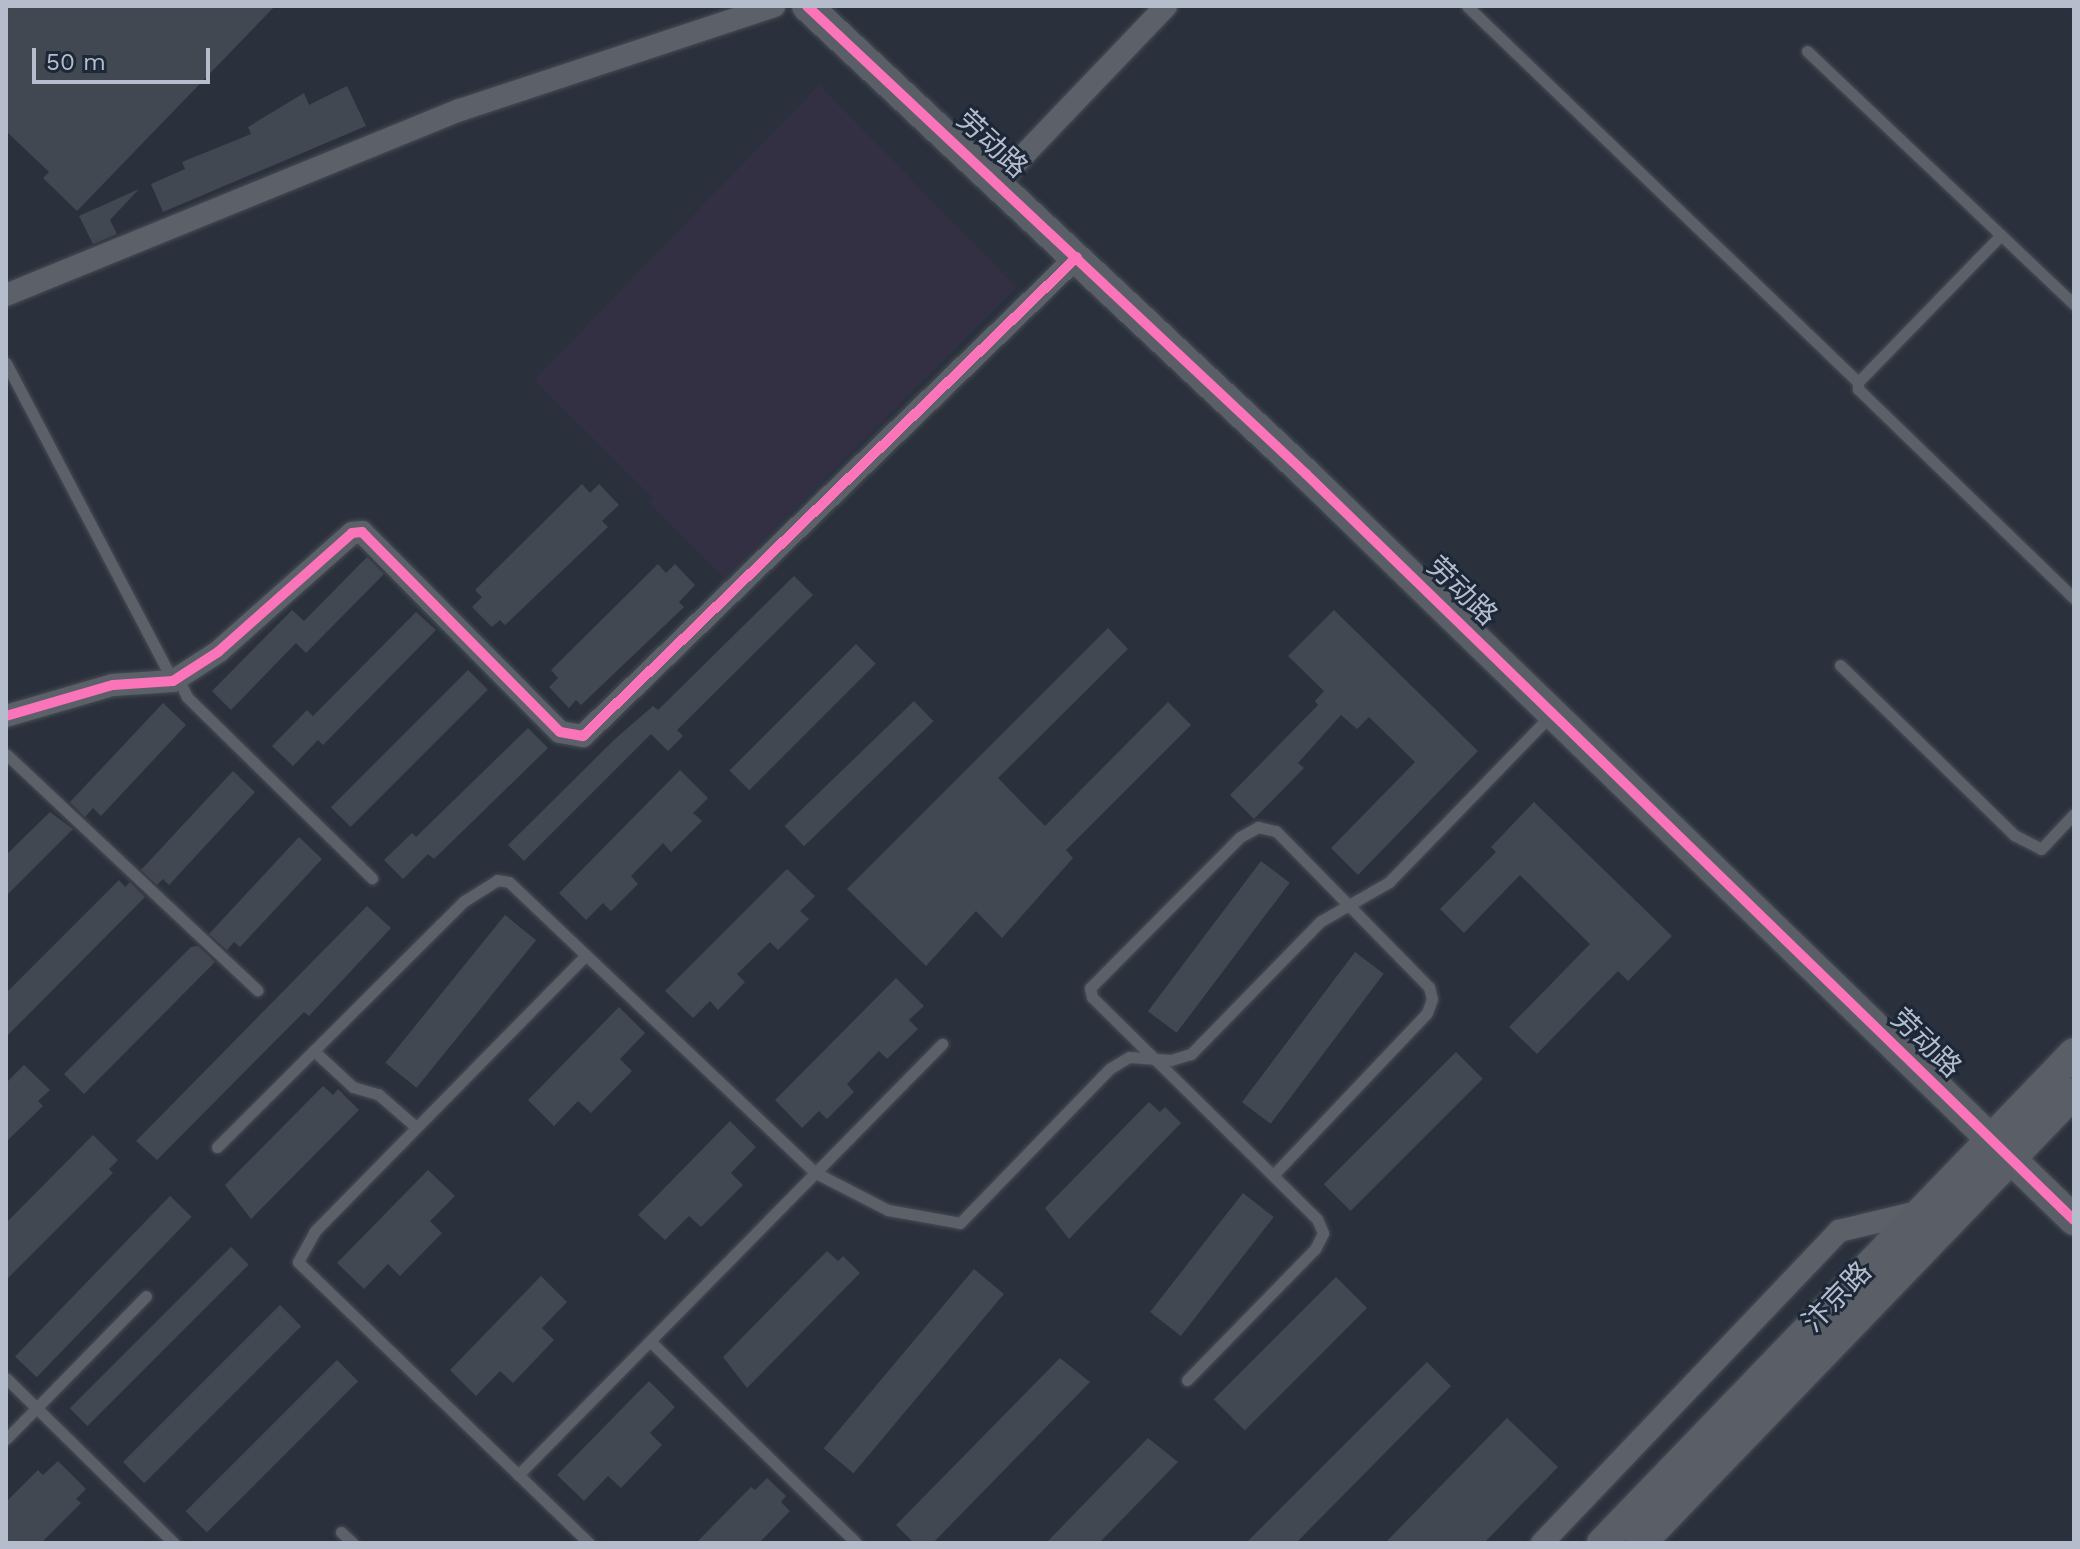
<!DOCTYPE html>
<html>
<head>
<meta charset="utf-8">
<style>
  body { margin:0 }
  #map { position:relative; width:2080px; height:1549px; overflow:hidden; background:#2a313c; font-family:"Work Sans","Noto Sans SC",sans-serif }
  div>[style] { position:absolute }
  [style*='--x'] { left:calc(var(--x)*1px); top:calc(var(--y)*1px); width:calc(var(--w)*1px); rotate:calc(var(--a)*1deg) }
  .medical>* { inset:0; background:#323042 }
  .building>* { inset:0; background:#424852; transform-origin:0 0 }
  .roads { filter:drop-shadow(0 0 2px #474c54) drop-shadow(0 0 2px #474c54) }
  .lane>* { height:11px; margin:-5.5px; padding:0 5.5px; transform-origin:5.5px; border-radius:5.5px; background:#5c6069 }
  .street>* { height:22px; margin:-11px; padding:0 11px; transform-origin:11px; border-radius:11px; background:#5c6069 }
  .secondary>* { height:30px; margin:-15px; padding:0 15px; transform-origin:15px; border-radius:15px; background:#5a5f67 }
  .cycleway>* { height:10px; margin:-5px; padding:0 5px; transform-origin:5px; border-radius:5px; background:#fb73b8 }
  span { translate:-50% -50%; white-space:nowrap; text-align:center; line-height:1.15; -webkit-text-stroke:6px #1c2738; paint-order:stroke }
  .street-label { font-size:28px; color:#b5bdcd }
  .frame { position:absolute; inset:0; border:8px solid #b5bdcd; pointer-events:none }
  .scale { position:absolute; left:32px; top:48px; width:178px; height:36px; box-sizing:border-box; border:4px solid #b5bdcd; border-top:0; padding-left:10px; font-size:24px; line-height:28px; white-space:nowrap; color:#b5bdcd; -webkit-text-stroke:6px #1c2738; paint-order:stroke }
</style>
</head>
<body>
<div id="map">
  <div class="medical">
    <div style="clip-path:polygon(819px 85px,1017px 288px,725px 579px,649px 503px,653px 498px,534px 380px)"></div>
  </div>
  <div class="building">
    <div style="clip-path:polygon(6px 6px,275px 6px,77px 211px,43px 178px,49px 172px,6px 131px)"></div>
    <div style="clip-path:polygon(347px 86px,366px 126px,163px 212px,151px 184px,185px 169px,182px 162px,251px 134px,248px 127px,304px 93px,309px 105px)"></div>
    <div style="clip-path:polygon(139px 189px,110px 220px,117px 234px,93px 244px,79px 216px)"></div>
    <div style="clip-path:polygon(582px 484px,590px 493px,599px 484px,619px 505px,602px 521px,608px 527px,505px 625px,500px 620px,492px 627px,472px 607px,482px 597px,475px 590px)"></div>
    <div style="clip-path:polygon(367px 557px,384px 574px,306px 653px,296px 643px,231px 710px,212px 691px,292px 610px,304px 621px)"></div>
    <div style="clip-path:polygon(658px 564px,666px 573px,675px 564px,695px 585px,679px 602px,684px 607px,581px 705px,576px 700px,569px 708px,549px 687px,558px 678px,551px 670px)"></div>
    <div style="clip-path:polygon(794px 576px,813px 595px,677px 730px,683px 736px,668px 751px,651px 734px,524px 861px,508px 845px,615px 739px,653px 706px,658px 710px)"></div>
    <div style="clip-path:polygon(1334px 610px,1478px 751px,1358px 875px,1331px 848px,1415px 762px,1369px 717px,1357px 729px,1341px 715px,1298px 763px,1304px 768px,1254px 819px,1230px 795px,1318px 705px,1315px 701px,1324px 691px,1288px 656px)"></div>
    <div style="clip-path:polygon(416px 612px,436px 630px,323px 745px,318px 740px,293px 766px,272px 746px,307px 710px,313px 716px)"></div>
    <div style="clip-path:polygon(1108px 628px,1128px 649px,998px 778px,1045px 826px,1168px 702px,1191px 725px,1066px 850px,1073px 858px,1002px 938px,976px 911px,926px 966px,847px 889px)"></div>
    <div style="left:856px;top:644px;width:28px;height:179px;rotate:45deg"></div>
    <div style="left:468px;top:670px;width:28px;height:194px;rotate:45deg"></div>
    <div style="left:914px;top:701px;width:28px;height:180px;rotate:46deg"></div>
    <div style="clip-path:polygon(163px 703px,186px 725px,101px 816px,93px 808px,85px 817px,70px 802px)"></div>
    <div style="clip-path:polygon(528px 728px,548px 748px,434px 859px,428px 854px,403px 879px,384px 860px,412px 833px,416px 837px)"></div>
    <div style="clip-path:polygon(680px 770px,708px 798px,693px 813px,702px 821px,671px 852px,663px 843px,631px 876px,638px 884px,611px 911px,603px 903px,586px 920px,559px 893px)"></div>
    <div style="clip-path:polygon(233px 771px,255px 792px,169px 885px,163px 879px,157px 885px,141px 870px)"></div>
    <div style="clip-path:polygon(1534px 802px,1672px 936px,1628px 981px,1618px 971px,1537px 1054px,1509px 1027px,1590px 944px,1520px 875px,1464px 933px,1440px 909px,1496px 852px,1491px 847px)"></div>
    <div style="clip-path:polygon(50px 812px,73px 829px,6px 896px,6px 855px)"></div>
    <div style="clip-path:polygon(299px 837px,322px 859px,240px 947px,234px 942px,227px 950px,209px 934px)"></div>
    <div style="left:1261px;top:861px;width:36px;height:188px;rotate:37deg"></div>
    <div style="clip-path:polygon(787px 869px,815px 896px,800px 911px,809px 919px,778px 950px,770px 942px,737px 974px,745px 982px,718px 1010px,710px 1001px,693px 1018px,665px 991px)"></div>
    <div style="clip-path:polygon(119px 880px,125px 887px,130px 882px,145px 897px,6px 1037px,6px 993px)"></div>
    <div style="clip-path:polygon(367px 906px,391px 928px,309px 1016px,304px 1012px,157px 1160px,136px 1141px)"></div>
    <div style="left:505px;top:915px;width:40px;height:190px;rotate:39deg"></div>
    <div style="clip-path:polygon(198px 946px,215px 962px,84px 1094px,64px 1074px,191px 947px)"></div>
    <div style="left:1355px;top:952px;width:36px;height:188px;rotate:37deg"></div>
    <div style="clip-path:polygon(896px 978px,924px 1006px,909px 1020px,918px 1029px,887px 1059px,879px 1051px,847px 1084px,854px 1092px,827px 1119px,819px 1111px,802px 1128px,775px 1100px)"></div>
    <div style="clip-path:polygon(619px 1007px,645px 1033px,620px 1059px,632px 1071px,591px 1113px,578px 1101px,554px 1126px,528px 1100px)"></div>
    <div style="left:1456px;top:1052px;width:38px;height:187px;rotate:45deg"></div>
    <div style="clip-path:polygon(24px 1065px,50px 1090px,38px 1101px,43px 1106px,6px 1142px,6px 1083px)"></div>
    <div style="clip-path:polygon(323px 1086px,333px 1095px,338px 1089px,359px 1110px,251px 1219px,225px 1185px)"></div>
    <div style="clip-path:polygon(1149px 1102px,1160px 1112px,1165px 1107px,1181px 1123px,1069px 1239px,1045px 1208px)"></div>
    <div style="clip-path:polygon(730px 1121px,756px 1147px,731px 1173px,743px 1185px,701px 1227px,689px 1216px,665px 1240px,638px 1215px)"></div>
    <div style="clip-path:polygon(93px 1135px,118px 1160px,109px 1169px,113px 1173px,6px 1280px,6px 1223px)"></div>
    <div style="clip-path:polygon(428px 1170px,455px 1196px,430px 1221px,442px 1233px,400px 1276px,388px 1264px,364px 1289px,337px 1263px)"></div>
    <div style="left:1243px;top:1193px;width:39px;height:151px;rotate:38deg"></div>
    <div style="left:170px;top:1196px;width:30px;height:223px;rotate:44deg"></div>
    <div style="left:231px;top:1247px;width:25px;height:228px;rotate:45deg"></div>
    <div style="clip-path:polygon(827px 1251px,838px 1261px,843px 1256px,860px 1273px,747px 1388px,723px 1357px)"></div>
    <div style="left:974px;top:1269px;width:39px;height:234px;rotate:40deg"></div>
    <div style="clip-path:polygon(541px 1276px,567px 1302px,542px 1328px,554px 1340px,513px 1383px,500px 1371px,476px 1396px,450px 1370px)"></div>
    <div style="left:1336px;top:1277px;width:44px;height:173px;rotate:45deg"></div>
    <div style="left:280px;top:1305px;width:30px;height:222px;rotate:45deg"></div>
    <div style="clip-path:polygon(1060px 1358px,1090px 1382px,933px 1543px,914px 1543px,896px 1525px)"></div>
    <div style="left:337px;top:1360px;width:30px;height:214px;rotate:45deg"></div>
    <div style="clip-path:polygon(1427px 1362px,1451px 1386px,1296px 1543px,1246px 1543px)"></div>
    <div style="clip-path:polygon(649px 1381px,675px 1407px,650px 1433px,662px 1445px,621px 1488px,608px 1476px,584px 1501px,557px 1475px)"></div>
    <div style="clip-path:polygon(1507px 1418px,1558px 1467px,1484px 1543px,1385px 1543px)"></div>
    <div style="clip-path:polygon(1148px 1438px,1178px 1462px,1099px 1543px,1046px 1543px)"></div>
    <div style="clip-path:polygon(58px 1461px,86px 1489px,76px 1499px,81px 1503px,41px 1543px,6px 1543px,6px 1502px,38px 1470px,43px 1475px)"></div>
    <div style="clip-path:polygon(767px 1478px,786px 1496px,781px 1502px,790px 1511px,759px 1543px,696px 1543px,751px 1487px,755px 1490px)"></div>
  </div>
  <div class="roads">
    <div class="lane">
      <div style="--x:1467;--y:6;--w:542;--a:43.88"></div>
      <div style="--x:1807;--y:51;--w:368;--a:43.5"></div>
      <div style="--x:2001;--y:235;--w:205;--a:134.2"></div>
      <div style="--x:1858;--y:382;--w:7;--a:90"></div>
      <div style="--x:1858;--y:389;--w:301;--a:44.1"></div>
      <div style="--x:6;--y:363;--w:359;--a:62.3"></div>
      <div style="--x:1840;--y:665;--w:243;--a:44.3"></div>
      <div style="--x:2014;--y:835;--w:30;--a:27"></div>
      <div style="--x:2041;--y:849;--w:48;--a:-46.7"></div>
      <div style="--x:178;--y:679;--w:20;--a:63"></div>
      <div style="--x:187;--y:697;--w:259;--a:44.4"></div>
      <div style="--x:6;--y:754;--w:345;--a:43.2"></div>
      <div style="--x:586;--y:955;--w:387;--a:134.5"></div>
      <div style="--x:315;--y:1231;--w:35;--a:119"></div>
      <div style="--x:298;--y:1262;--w:405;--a:44"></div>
      <div style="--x:314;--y:1051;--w:53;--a:42.7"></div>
      <div style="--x:353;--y:1087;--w:26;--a:16"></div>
      <div style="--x:378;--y:1094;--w:50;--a:41"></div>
      <div style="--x:217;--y:1147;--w:349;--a:-44.9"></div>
      <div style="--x:464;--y:901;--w:39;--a:-32"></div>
      <div style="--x:497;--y:880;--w:12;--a:9"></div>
      <div style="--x:509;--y:882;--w:423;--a:43.5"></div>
      <div style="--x:816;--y:1173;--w:81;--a:27.2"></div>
      <div style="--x:888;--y:1210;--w:73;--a:10.2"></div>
      <div style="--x:960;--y:1223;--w:214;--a:-45.9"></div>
      <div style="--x:1109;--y:1069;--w:23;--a:-31"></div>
      <div style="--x:1129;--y:1057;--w:42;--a:4.1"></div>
      <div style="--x:1171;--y:1060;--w:21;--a:-17"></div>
      <div style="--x:1191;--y:1054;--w:186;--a:-45.7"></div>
      <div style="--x:1321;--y:921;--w:78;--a:-29.8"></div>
      <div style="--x:1389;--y:882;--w:233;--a:-45.9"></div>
      <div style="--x:651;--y:1342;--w:287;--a:44.4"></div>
      <div style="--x:6;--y:1378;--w:235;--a:44.5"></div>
      <div style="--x:1187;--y:1380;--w:183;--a:-45.7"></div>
      <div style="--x:1315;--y:1249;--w:18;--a:-63"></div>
      <div style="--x:1323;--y:1233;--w:15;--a:-113"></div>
      <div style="--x:1317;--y:1219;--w:316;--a:-135.4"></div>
      <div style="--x:1092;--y:997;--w:9;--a:-103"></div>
      <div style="--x:1090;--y:988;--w:213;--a:-45.2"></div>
      <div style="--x:1240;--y:837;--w:21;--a:-29"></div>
      <div style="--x:1258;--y:827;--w:18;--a:13"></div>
      <div style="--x:1276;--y:831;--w:219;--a:45.6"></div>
      <div style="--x:1429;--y:987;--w:12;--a:76"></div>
      <div style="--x:1432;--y:999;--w:15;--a:110"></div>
      <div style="--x:1427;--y:1013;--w:224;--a:133.5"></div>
      <div style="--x:6;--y:1439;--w:200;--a:-45.6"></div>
      <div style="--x:518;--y:1475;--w:605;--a:-45.47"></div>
      <div style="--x:341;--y:1532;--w:16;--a:43"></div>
    </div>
    <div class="street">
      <div style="--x:998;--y:182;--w:243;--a:-46.3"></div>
      <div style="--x:6;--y:295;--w:490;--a:-22.2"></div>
      <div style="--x:460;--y:110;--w:331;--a:-18.3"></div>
      <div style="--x:6;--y:716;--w:111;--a:-16.2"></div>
      <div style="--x:113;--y:685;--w:60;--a:-3.8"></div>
      <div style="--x:173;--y:681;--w:54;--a:-32.8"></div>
      <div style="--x:218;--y:652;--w:179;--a:-41.6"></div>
      <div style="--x:352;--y:533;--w:10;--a:-6"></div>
      <div style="--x:362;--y:532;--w:281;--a:45.3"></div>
      <div style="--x:560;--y:732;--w:23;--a:10"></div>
      <div style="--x:583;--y:736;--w:688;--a:-44.12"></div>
      <div style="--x:1542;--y:1543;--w:431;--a:-46.4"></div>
      <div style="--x:1839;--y:1231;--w:81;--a:-13.5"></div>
    </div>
    <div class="secondary">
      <div style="--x:807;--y:6;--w:684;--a:43.16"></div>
      <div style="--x:1306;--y:474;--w:1071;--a:44.17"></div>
      <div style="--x:1602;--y:1543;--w:680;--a:-46.07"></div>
      <div style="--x:1641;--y:1543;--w:624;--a:-46.1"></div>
    </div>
  </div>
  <div class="cycleway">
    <div style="--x:807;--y:6;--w:684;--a:43.16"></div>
    <div style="--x:1306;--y:474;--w:1071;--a:44.17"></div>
    <div style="--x:6;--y:716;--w:111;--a:-16.2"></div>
    <div style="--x:113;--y:685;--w:60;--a:-3.8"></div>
    <div style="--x:173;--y:681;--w:54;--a:-32.8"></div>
    <div style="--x:218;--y:652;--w:179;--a:-41.6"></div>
    <div style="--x:352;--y:533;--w:10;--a:-6"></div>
    <div style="--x:362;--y:532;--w:281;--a:45.3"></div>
    <div style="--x:560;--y:732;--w:23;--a:10"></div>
    <div style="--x:583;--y:736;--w:688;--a:-44.12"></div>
  </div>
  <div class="street-label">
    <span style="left:992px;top:144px;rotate:43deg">劳动路</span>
    <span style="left:1462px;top:591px;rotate:44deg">劳动路</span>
    <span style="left:1926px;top:1043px;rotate:44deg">劳动路</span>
    <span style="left:1837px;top:1297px;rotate:-46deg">汴京路</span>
  </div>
  <div class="frame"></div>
  <div class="scale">50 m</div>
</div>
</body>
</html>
